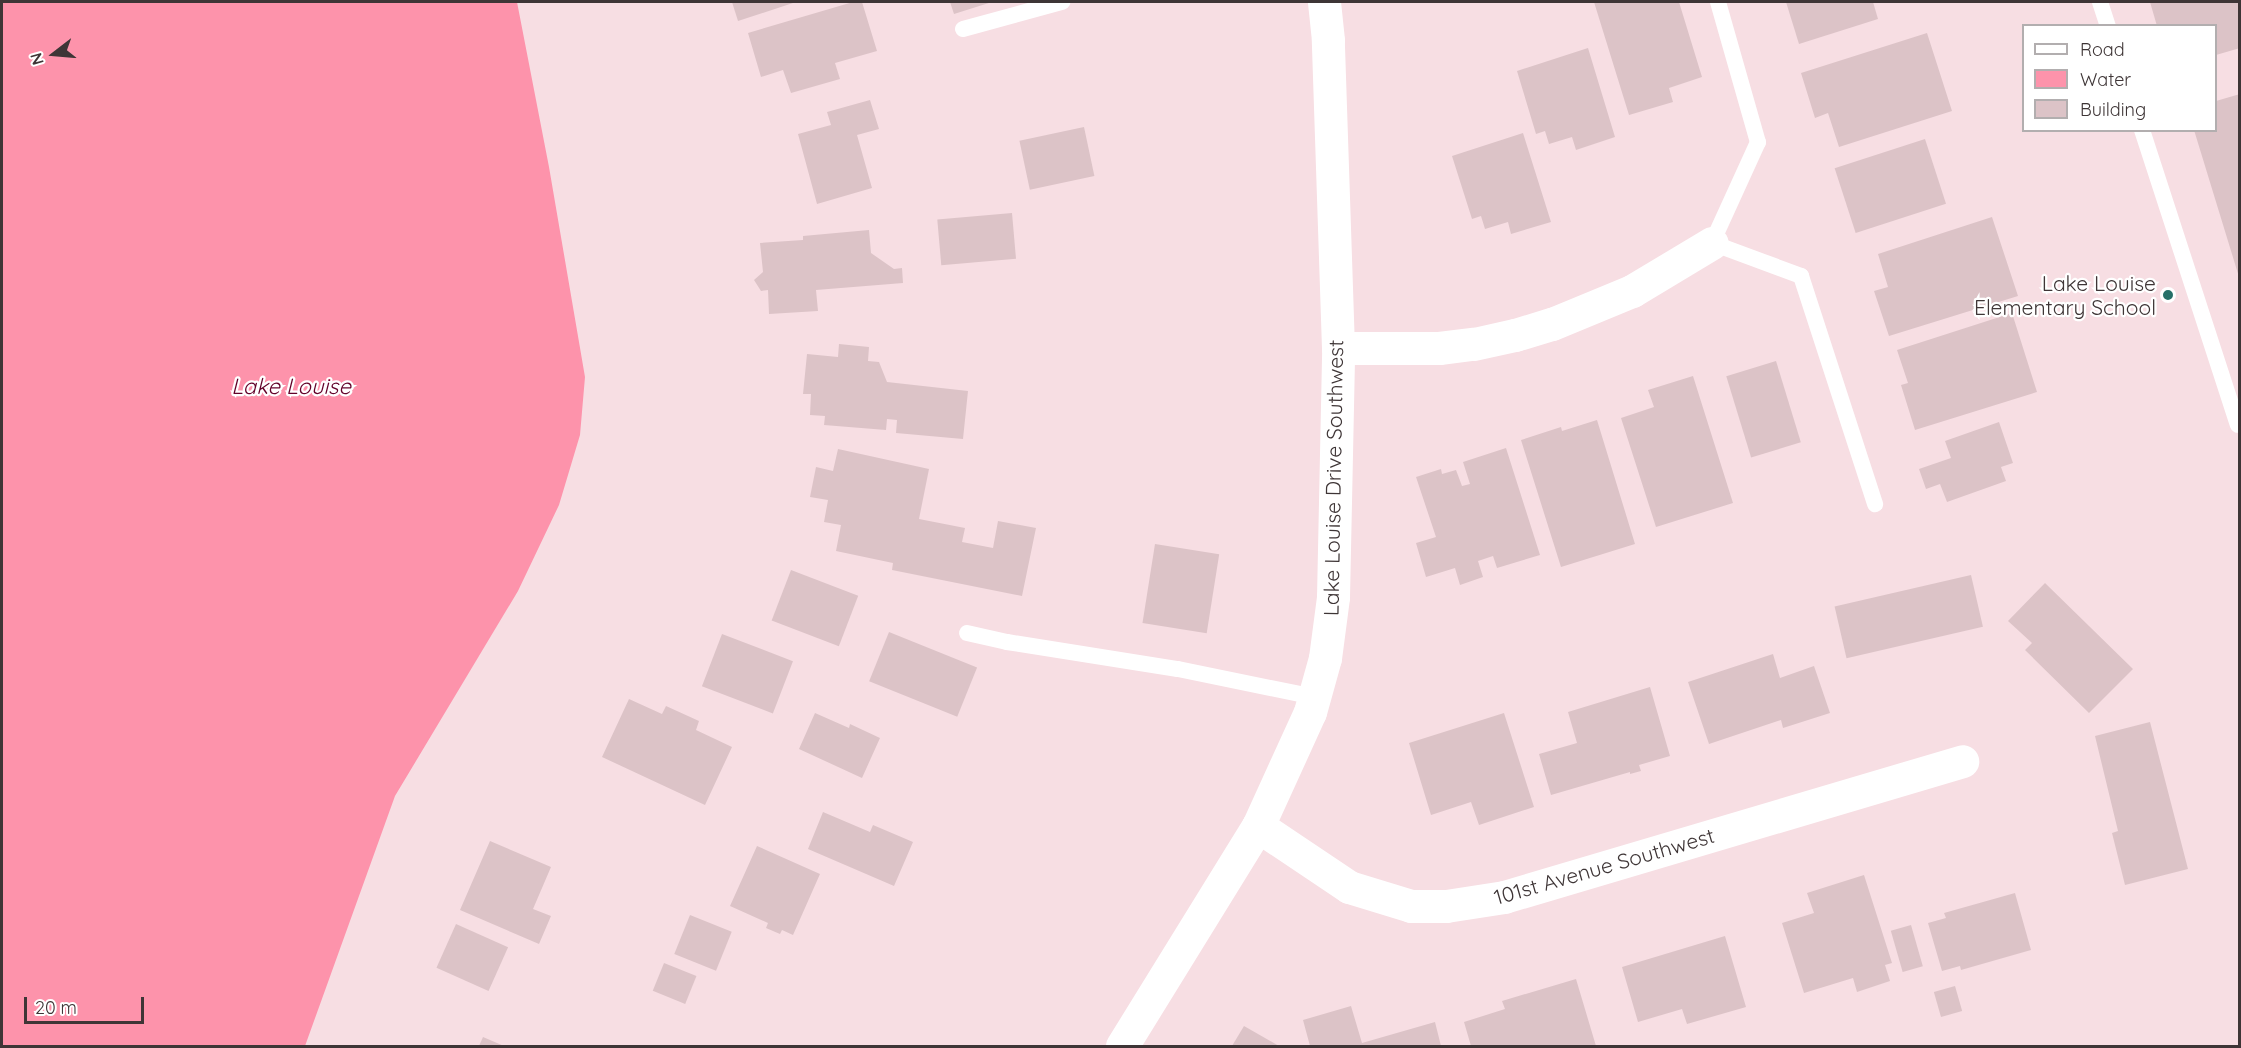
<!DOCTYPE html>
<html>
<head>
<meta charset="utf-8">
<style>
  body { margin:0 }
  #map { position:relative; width:2241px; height:1048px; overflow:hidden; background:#f7dee3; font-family:Quicksand,sans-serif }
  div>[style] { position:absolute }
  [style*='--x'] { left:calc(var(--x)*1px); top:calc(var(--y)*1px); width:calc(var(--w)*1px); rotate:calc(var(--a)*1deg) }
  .water>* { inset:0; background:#fd93ab }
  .building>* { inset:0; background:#dcc3c7; transform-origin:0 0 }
  .lane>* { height:16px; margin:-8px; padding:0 8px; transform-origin:8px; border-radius:8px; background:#fff }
  .street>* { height:33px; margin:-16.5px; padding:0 16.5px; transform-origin:16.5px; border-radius:16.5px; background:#fff }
  .secondary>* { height:33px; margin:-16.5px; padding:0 16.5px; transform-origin:16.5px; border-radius:16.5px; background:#fff }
  .dots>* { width:16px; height:16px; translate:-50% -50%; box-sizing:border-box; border:3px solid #fff; border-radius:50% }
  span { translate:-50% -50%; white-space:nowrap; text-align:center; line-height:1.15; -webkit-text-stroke:4.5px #fff; paint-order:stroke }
  .poi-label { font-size:21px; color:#3e3536 }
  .right { translate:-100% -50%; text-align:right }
  .street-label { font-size:21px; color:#3e3536 }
  .water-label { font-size:22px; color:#620129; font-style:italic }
  .frame { position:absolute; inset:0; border:3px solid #3e3536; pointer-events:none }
  .legend { position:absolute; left:2022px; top:24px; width:195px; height:108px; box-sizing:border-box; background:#fff; border:2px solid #b2aeaf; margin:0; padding:8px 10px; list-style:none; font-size:18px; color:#3e3536 }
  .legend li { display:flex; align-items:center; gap:12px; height:30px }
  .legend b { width:30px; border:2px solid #b2aeaf }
  .north { position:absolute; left:24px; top:24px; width:60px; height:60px; -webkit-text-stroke:4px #fff; paint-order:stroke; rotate:254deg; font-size:16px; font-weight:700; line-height:24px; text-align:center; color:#3e3536 }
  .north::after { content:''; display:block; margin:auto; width:21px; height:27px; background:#3e3536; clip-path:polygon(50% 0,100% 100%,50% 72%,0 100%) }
  .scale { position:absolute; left:24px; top:997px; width:120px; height:27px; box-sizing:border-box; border:3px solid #3e3536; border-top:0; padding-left:8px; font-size:18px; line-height:21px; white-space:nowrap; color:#3e3536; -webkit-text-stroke:4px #fff; paint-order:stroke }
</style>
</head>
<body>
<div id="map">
  <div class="water">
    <div style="clip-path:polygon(2px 2px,517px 2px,549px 167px,585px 377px,580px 435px,559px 505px,518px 591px,395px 796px,305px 1046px,2px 1046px)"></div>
  </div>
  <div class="building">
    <div style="clip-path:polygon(732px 2px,796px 2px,738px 21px)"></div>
    <div style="clip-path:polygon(853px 2px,862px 2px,877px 51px,835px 63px,840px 79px,791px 93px,783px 70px,761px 77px,748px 33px)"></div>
    <div style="clip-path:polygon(950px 2px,992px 2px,954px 14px)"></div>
    <div style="clip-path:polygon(1594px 2px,1679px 2px,1702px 77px,1669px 88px,1673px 102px,1629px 115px)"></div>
    <div style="clip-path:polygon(1786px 2px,1873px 2px,1878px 19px,1799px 44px)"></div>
    <div style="clip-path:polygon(2150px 2px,2240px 2px,2240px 48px,2216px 55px,2216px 26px,2157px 26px)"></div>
    <div style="clip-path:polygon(1927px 33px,1952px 111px,1839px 147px,1828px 113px,1815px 118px,1801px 73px)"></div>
    <div style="clip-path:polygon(1588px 48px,1615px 137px,1576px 150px,1572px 137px,1549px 144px,1545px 131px,1536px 134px,1517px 71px)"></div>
    <div style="clip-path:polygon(2240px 94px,2240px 277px,2239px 277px,2194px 130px,2216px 130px,2216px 101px)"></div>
    <div style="clip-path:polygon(870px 100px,879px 129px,857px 135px,872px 188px,817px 204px,798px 134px,831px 125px,827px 112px)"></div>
    <div style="left:1084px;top:127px;width:50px;height:66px;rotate:78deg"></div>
    <div style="clip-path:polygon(1523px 133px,1551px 222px,1511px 234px,1508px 222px,1485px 229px,1481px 216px,1472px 219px,1452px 156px)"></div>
    <div style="left:1925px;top:139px;width:68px;height:95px;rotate:72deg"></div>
    <div style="left:1012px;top:213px;width:46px;height:75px;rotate:85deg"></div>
    <div style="clip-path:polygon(1992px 217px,2018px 296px,1889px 336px,1874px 291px,1888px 287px,1878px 254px)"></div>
    <div style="clip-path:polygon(869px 230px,871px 253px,894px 269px,902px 268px,903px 283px,816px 290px,818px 311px,769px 314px,768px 290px,761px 291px,754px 280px,763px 272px,760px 243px,803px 240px,803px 236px)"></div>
    <div style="clip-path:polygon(2012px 313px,2037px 392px,1915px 430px,1901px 385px,1908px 383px,1897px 350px)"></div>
    <div style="clip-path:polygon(839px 344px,869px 347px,868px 361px,879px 362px,887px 382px,968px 391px,963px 439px,896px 433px,897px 420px,887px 419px,886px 430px,824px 425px,825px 416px,810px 415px,811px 394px,803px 394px,807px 354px,838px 357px)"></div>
    <div style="left:1776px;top:361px;width:85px;height:52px;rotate:73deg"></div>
    <div style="clip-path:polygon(1693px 376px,1733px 503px,1656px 527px,1621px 418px,1654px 407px,1648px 390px)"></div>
    <div style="clip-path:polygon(1597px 420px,1635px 544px,1561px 567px,1521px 440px,1561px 427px,1562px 431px)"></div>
    <div style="clip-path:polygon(1999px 422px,2013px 463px,2001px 467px,2006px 481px,1947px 502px,1940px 484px,1926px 489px,1919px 469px,1951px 458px,1945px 441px)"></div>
    <div style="clip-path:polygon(1506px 448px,1540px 555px,1497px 568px,1493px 556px,1478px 561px,1483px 577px,1460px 585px,1455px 568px,1426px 577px,1416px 543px,1436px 537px,1416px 477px,1441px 469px,1442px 474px,1456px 470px,1462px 486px,1470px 484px,1463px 462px)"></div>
    <div style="clip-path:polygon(838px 449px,929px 469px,919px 519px,965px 528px,962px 542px,993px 548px,998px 521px,1036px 528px,1022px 596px,892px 570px,893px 563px,836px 551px,841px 525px,824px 522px,828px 500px,810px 497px,816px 467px,833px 471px)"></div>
    <div style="left:1155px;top:544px;width:65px;height:80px;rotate:9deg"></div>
    <div style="left:791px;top:570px;width:72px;height:54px;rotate:21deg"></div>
    <div style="left:1971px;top:575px;width:53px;height:140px;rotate:77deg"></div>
    <div style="clip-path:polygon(2045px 583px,2133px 669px,2089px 713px,2025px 650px,2032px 643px,2008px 621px)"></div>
    <div style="left:889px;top:632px;width:95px;height:53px;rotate:22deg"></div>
    <div style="left:722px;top:634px;width:76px;height:56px;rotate:21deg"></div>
    <div style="clip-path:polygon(1773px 654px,1780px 678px,1814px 666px,1830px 713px,1783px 728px,1781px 720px,1709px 744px,1688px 682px)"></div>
    <div style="clip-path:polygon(1650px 687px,1670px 756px,1639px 765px,1641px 771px,1630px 774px,1630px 772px,1551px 795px,1539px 754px,1577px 743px,1568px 712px)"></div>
    <div style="clip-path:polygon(629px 699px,662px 714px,666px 706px,699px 721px,696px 730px,732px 747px,705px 805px,602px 757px)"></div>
    <div style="clip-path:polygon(815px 713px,849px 728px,850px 724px,880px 738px,862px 778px,799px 749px)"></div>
    <div style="clip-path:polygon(1504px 713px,1534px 807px,1479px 825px,1471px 802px,1431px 815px,1409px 743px)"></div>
    <div style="clip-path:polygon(2150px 722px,2188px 869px,2125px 885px,2112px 833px,2118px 831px,2095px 736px)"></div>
    <div style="clip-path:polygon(823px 812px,870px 832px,873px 825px,913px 842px,894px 886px,808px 849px)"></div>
    <div style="clip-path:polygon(490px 841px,551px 867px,533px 909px,551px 916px,539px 944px,460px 910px)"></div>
    <div style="clip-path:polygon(757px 846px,820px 874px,793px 935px,782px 930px,780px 934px,766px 928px,768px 923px,730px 906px)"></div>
    <div style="clip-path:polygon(1864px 875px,1892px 963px,1885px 965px,1890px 981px,1857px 992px,1853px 978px,1804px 993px,1782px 923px,1814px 913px,1807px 893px)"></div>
    <div style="clip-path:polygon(2015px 893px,2031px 950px,1961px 970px,1960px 966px,1942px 971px,1928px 923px,1946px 918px,1944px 913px)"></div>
    <div style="left:690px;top:915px;width:45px;height:42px;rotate:22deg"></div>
    <div style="left:456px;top:924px;width:57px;height:48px;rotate:24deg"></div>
    <div style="left:1911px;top:925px;width:43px;height:21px;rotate:74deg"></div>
    <div style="clip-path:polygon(1725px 936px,1746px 1007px,1687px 1024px,1682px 1009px,1638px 1022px,1622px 967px)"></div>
    <div style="left:664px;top:963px;width:35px;height:30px;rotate:22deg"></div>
    <div style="clip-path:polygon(1576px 979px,1596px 1046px,1471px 1046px,1464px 1022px,1505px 1009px,1502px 1001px)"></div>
    <div style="left:1955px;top:986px;width:26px;height:22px;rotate:74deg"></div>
    <div style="clip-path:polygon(1351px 1006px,1362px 1043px,1435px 1022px,1441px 1046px,1310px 1046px,1303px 1020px)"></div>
    <div style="clip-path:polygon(1244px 1026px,1279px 1046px,1232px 1046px)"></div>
    <div style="clip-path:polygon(483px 1037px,504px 1046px,479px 1046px)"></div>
  </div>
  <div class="lane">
    <div style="--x:1718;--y:2;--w:146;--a:74.1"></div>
    <div style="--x:1758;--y:142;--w:111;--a:114.5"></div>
    <div style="--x:1712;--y:243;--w:95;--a:20.3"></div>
    <div style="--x:1801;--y:276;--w:240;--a:72"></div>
    <div style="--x:2100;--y:2;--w:25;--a:72"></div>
    <div style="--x:963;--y:29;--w:103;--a:-15.3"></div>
    <div style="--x:2142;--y:130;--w:310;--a:72"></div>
    <div style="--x:967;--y:633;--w:41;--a:12.7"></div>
    <div style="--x:1007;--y:642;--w:173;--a:9"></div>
    <div style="--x:1178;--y:669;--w:139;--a:11.6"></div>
  </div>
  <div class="street">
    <div style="--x:1338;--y:348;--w:101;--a:0"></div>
    <div style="--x:1439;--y:348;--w:35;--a:-7"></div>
    <div style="--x:1474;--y:344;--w:42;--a:-12.4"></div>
    <div style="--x:1515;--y:335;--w:39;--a:-17"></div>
    <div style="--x:1552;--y:324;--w:87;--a:-22.4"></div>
    <div style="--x:1632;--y:291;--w:93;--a:-31"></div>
    <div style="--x:1258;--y:826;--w:110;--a:33.8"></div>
    <div style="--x:1349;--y:887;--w:65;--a:17"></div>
    <div style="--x:1411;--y:906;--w:35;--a:0"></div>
    <div style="--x:1446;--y:906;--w:59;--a:-8.8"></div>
    <div style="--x:1504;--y:897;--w:478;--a:-16.5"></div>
  </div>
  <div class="secondary">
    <div style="--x:1122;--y:1046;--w:259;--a:-58.3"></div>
    <div style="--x:1258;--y:826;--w:125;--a:-65.5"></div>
    <div style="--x:1310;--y:712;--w:56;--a:-74.5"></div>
    <div style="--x:1325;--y:658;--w:62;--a:-82.5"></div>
    <div style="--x:1333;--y:597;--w:249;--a:-88.8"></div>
    <div style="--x:1338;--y:348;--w:308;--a:-91.9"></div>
    <div style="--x:1328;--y:40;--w:38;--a:-96"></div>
  </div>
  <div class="dots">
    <div style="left:2168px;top:295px;background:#266f68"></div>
  </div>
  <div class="poi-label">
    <span class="right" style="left:2156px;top:295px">Lake Louise<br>Elementary School</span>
  </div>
  <div class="street-label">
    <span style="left:1333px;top:478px;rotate:-89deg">Lake Louise Drive Southwest</span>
    <span style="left:1604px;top:866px;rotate:-16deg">101st Avenue Southwest</span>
  </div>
  <div class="water-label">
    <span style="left:291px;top:387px">Lake Louise</span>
  </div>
  <div class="frame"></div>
  <ul class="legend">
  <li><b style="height:8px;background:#fff"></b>Road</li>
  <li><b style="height:16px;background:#fd93ab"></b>Water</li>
  <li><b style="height:16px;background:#dcc3c7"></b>Building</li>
  </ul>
  <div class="north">N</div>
  <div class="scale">20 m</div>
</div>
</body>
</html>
